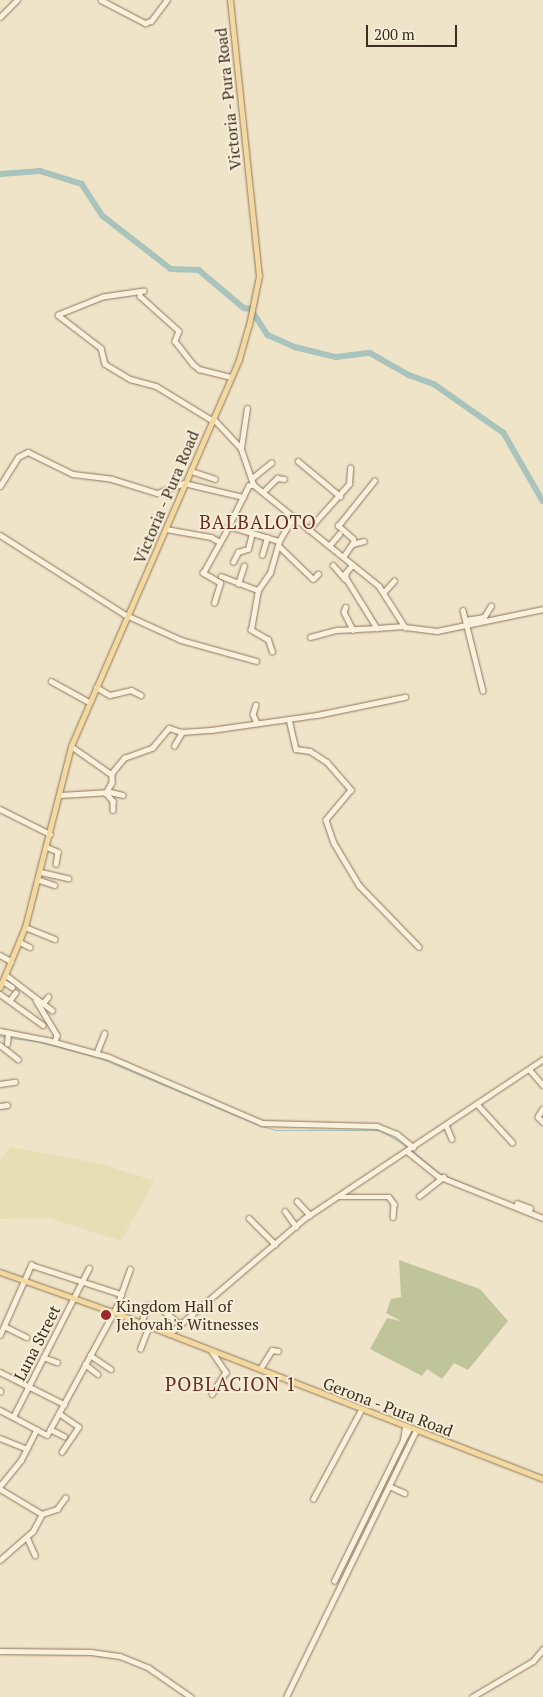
<!DOCTYPE html>
<html>
<head>
<meta charset="utf-8">
<style>
  body { margin:0 }
  #map { position:relative; width:543px; height:1697px; overflow:hidden; background:#f0e4c8; font-family:"PT Serif",serif }
  div>[style] { position:absolute }
  [style*='--x'] { left:calc(var(--x)*1px); top:calc(var(--y)*1px); width:calc(var(--w)*1px); rotate:calc(var(--a)*1deg) }
  .farmland>* { inset:0; background:#e6deb5 }
  .cemetery>* { inset:0; background:#bfc49a }
  .stream>* { height:1px; margin:-0.5px; padding:0 0.5px; transform-origin:0.5px; border-radius:0.5px; background:#a9c4bc }
  .river>* { height:5.5px; margin:-2.75px; padding:0 2.75px; transform-origin:2.75px; border-radius:2.75px; background:#a9c4bc }
  .roads { filter:drop-shadow(0 0 1px #8d765c) drop-shadow(0 0 1px #8d765c) }
  .minor>* { height:4.5px; margin:-2.25px; padding:0 2.25px; transform-origin:2.25px; border-radius:2.25px; background:#faf1dc }
  .major>* { height:5px; margin:-2.5px; padding:0 2.5px; transform-origin:2.5px; border-radius:2.5px; background:#f3d9a0 }
  .dots>* { width:14px; height:14px; translate:-50% -50%; box-sizing:border-box; border:2px solid #f7eed8; border-radius:50% }
  span { translate:-50% -50%; white-space:nowrap; text-align:center; line-height:1.15; -webkit-text-stroke:4px #f7eed8; paint-order:stroke }
  .street-label { font-size:16px; color:#3d2e20 }
  .poi-label { font-size:16px; color:#3d2e20 }
  .left { translate:0 -50%; text-align:left }
  .quarter-label { font-size:19px; color:#6b2e1e; letter-spacing:1px }
  .scale { position:absolute; left:366px; top:25px; width:91px; height:22px; box-sizing:border-box; border:2px solid #3d2e20; border-top:0; padding-left:6px; font-size:15px; line-height:18px; white-space:nowrap; color:#3d2e20; -webkit-text-stroke:4px #f7eed8; paint-order:stroke }
</style>
</head>
<body>
<div id="map">
  <div class="farmland">
    <div style="clip-path:polygon(11px 1147px,102px 1164px,154px 1181px,121px 1241px,49px 1218px,0 1219px,0 1159px)"></div>
  </div>
  <div class="cemetery">
    <div style="clip-path:polygon(399px 1260px,480px 1289px,508px 1321px,468px 1370px,454px 1363px,442px 1379px,427px 1369px,422px 1376px,370px 1349px,387px 1318px,401px 1321px,386px 1313px,391px 1299px,401px 1297px)"></div>
  </div>
  <div class="stream">
    <div style="--x:0;--y:1036;--w:6;--a:18"></div>
    <div style="--x:10;--y:1038;--w:27;--a:6"></div>
    <div style="--x:37;--y:1041;--w:65;--a:15.1"></div>
    <div style="--x:100;--y:1058;--w:176;--a:22.8"></div>
    <div style="--x:262;--y:1126;--w:14;--a:17"></div>
    <div style="--x:275;--y:1130;--w:105;--a:0"></div>
    <div style="--x:380;--y:1130;--w:31;--a:31"></div>
    <div style="--x:410;--y:1149;--w:38;--a:40"></div>
    <div style="--x:439;--y:1173;--w:49;--a:22.9"></div>
  </div>
  <div class="river">
    <div style="--x:0;--y:174;--w:40;--a:-4.3"></div>
    <div style="--x:40;--y:171;--w:44;--a:17.2"></div>
    <div style="--x:82;--y:184;--w:38;--a:57"></div>
    <div style="--x:103;--y:216;--w:86;--a:37.9"></div>
    <div style="--x:171;--y:269;--w:28;--a:2"></div>
    <div style="--x:199;--y:270;--w:59;--a:40.2"></div>
    <div style="--x:244;--y:308;--w:7;--a:8"></div>
    <div style="--x:251;--y:309;--w:31;--a:57"></div>
    <div style="--x:268;--y:335;--w:30;--a:24"></div>
    <div style="--x:295;--y:347;--w:42;--a:13.7"></div>
    <div style="--x:336;--y:357;--w:34;--a:-7"></div>
    <div style="--x:370;--y:353;--w:45;--a:29.4"></div>
    <div style="--x:409;--y:375;--w:27;--a:20"></div>
    <div style="--x:434;--y:384;--w:85;--a:35"></div>
    <div style="--x:504;--y:433;--w:78;--a:60.2"></div>
  </div>
  <div class="roads">
    <div class="minor">
      <div style="--x:101;--y:0;--w:50;--a:27.6"></div>
      <div style="--x:145;--y:23;--w:6;--a:-18"></div>
      <div style="--x:151;--y:21;--w:26;--a:-53"></div>
      <div style="--x:0;--y:17;--w:24;--a:-45"></div>
      <div style="--x:140;--y:291;--w:5;--a:90"></div>
      <div style="--x:140;--y:296;--w:52;--a:41.9"></div>
      <div style="--x:179;--y:331;--w:11;--a:112"></div>
      <div style="--x:175;--y:341;--w:29;--a:52"></div>
      <div style="--x:193;--y:364;--w:8;--a:40"></div>
      <div style="--x:199;--y:369;--w:33;--a:14"></div>
      <div style="--x:144;--y:291;--w:41;--a:171.7"></div>
      <div style="--x:103;--y:297;--w:48;--a:158.2"></div>
      <div style="--x:58;--y:315;--w:54;--a:37.5"></div>
      <div style="--x:101;--y:348;--w:16;--a:76"></div>
      <div style="--x:105;--y:364;--w:29;--a:31"></div>
      <div style="--x:130;--y:379;--w:27;--a:15"></div>
      <div style="--x:156;--y:386;--w:66;--a:31.3"></div>
      <div style="--x:213;--y:418;--w:41;--a:47"></div>
      <div style="--x:241;--y:448;--w:39;--a:71"></div>
      <div style="--x:254;--y:485;--w:161;--a:38.9"></div>
      <div style="--x:379;--y:586;--w:49;--a:57.6"></div>
      <div style="--x:405;--y:627;--w:32;--a:7"></div>
      <div style="--x:437;--y:631;--w:108;--a:-11.7"></div>
      <div style="--x:241;--y:448;--w:40;--a:-81.5"></div>
      <div style="--x:298;--y:461;--w:55;--a:39.8"></div>
      <div style="--x:191;--y:471;--w:25;--a:18"></div>
      <div style="--x:251;--y:479;--w:26;--a:-39"></div>
      <div style="--x:254;--y:485;--w:5;--a:169"></div>
      <div style="--x:249;--y:486;--w:45;--a:116.6"></div>
      <div style="--x:229;--y:526;--w:52;--a:16.7"></div>
      <div style="--x:279;--y:541;--w:27;--a:-59"></div>
      <div style="--x:0;--y:486;--w:34;--a:-58"></div>
      <div style="--x:18;--y:457;--w:11;--a:-27"></div>
      <div style="--x:28;--y:452;--w:50;--a:26.1"></div>
      <div style="--x:73;--y:474;--w:39;--a:7"></div>
      <div style="--x:112;--y:479;--w:47;--a:17.3"></div>
      <div style="--x:157;--y:493;--w:29;--a:-20"></div>
      <div style="--x:184;--y:483;--w:61;--a:13.3"></div>
      <div style="--x:263;--y:492;--w:20;--a:-45"></div>
      <div style="--x:277;--y:478;--w:7;--a:8"></div>
      <div style="--x:166;--y:529;--w:46;--a:10.1"></div>
      <div style="--x:211;--y:537;--w:10;--a:29"></div>
      <div style="--x:308;--y:530;--w:62;--a:-48.3"></div>
      <div style="--x:349;--y:484;--w:16;--a:-86"></div>
      <div style="--x:0;--y:535;--w:147;--a:32.5"></div>
      <div style="--x:124;--y:614;--w:63;--a:24.5"></div>
      <div style="--x:181;--y:640;--w:78;--a:15.6"></div>
      <div style="--x:354;--y:544;--w:5;--a:-101"></div>
      <div style="--x:353;--y:539;--w:20;--a:-139"></div>
      <div style="--x:338;--y:526;--w:58;--a:-51.3"></div>
      <div style="--x:279;--y:546;--w:47;--a:44.1"></div>
      <div style="--x:313;--y:579;--w:7;--a:-45"></div>
      <div style="--x:329;--y:546;--w:16;--a:-50"></div>
      <div style="--x:262;--y:555;--w:18;--a:-74"></div>
      <div style="--x:343;--y:557;--w:16;--a:-55"></div>
      <div style="--x:352;--y:544;--w:12;--a:-14"></div>
      <div style="--x:233;--y:562;--w:11;--a:-63"></div>
      <div style="--x:238;--y:552;--w:10;--a:-17"></div>
      <div style="--x:248;--y:549;--w:16;--a:-76"></div>
      <div style="--x:333;--y:565;--w:18;--a:49"></div>
      <div style="--x:353;--y:565;--w:11;--a:131"></div>
      <div style="--x:346;--y:573;--w:5;--a:90"></div>
      <div style="--x:346;--y:578;--w:59;--a:58.2"></div>
      <div style="--x:377;--y:628;--w:27;--a:-4"></div>
      <div style="--x:221;--y:576;--w:40;--a:21"></div>
      <div style="--x:238;--y:584;--w:19;--a:-72"></div>
      <div style="--x:384;--y:592;--w:15;--a:-48"></div>
      <div style="--x:214;--y:603;--w:21;--a:-73"></div>
      <div style="--x:220;--y:583;--w:20;--a:-150"></div>
      <div style="--x:203;--y:573;--w:54;--a:-61"></div>
      <div style="--x:346;--y:607;--w:5;--a:112"></div>
      <div style="--x:344;--y:612;--w:20;--a:63"></div>
      <div style="--x:463;--y:610;--w:83;--a:76.1"></div>
      <div style="--x:465;--y:620;--w:19;--a:-9"></div>
      <div style="--x:484;--y:617;--w:13;--a:-58"></div>
      <div style="--x:310;--y:637;--w:28;--a:-15"></div>
      <div style="--x:337;--y:630;--w:40;--a:-2.9"></div>
      <div style="--x:272;--y:652;--w:13;--a:-108"></div>
      <div style="--x:268;--y:640;--w:20;--a:-150"></div>
      <div style="--x:251;--y:630;--w:41;--a:-80.1"></div>
      <div style="--x:258;--y:590;--w:21;--a:-55"></div>
      <div style="--x:270;--y:573;--w:33;--a:-74"></div>
      <div style="--x:51;--y:681;--w:43;--a:28.9"></div>
      <div style="--x:96;--y:687;--w:16;--a:30"></div>
      <div style="--x:110;--y:695;--w:22;--a:-13"></div>
      <div style="--x:131;--y:690;--w:11;--a:27"></div>
      <div style="--x:256;--y:705;--w:9;--a:108"></div>
      <div style="--x:253;--y:714;--w:10;--a:66"></div>
      <div style="--x:289;--y:719;--w:31;--a:77"></div>
      <div style="--x:296;--y:749;--w:14;--a:8"></div>
      <div style="--x:310;--y:751;--w:20;--a:33"></div>
      <div style="--x:327;--y:762;--w:37;--a:49"></div>
      <div style="--x:351;--y:790;--w:39;--a:130"></div>
      <div style="--x:326;--y:820;--w:24;--a:71"></div>
      <div style="--x:334;--y:843;--w:49;--a:59.2"></div>
      <div style="--x:359;--y:885;--w:86;--a:45.9"></div>
      <div style="--x:71;--y:746;--w:49;--a:35"></div>
      <div style="--x:111;--y:774;--w:21;--a:-51"></div>
      <div style="--x:124;--y:758;--w:30;--a:-20"></div>
      <div style="--x:152;--y:748;--w:26;--a:-50"></div>
      <div style="--x:169;--y:728;--w:13;--a:18"></div>
      <div style="--x:181;--y:732;--w:30;--a:-4"></div>
      <div style="--x:211;--y:730;--w:107;--a:-8.1"></div>
      <div style="--x:317;--y:715;--w:90;--a:-11.6"></div>
      <div style="--x:174;--y:746;--w:16;--a:-60"></div>
      <div style="--x:112;--y:774;--w:9;--a:90"></div>
      <div style="--x:112;--y:783;--w:12;--a:121"></div>
      <div style="--x:106;--y:793;--w:11;--a:49"></div>
      <div style="--x:113;--y:801;--w:9;--a:90"></div>
      <div style="--x:60;--y:795;--w:50;--a:-3.4"></div>
      <div style="--x:110;--y:792;--w:13;--a:13"></div>
      <div style="--x:0;--y:809;--w:56;--a:26.6"></div>
      <div style="--x:47;--y:847;--w:12;--a:24"></div>
      <div style="--x:58;--y:852;--w:12;--a:99"></div>
      <div style="--x:41;--y:872;--w:28;--a:13"></div>
      <div style="--x:39;--y:880;--w:16;--a:18"></div>
      <div style="--x:25;--y:927;--w:32;--a:22"></div>
      <div style="--x:20;--y:942;--w:11;--a:27"></div>
      <div style="--x:0;--y:955;--w:13;--a:29"></div>
      <div style="--x:6;--y:975;--w:58;--a:37.3"></div>
      <div style="--x:3;--y:981;--w:11;--a:34"></div>
      <div style="--x:0;--y:994;--w:53;--a:35.8"></div>
      <div style="--x:10;--y:1000;--w:9;--a:-54"></div>
      <div style="--x:36;--y:1000;--w:41;--a:59"></div>
      <div style="--x:57;--y:1035;--w:7;--a:106"></div>
      <div style="--x:43;--y:1003;--w:8;--a:-50"></div>
      <div style="--x:0;--y:1031;--w:48;--a:10.8"></div>
      <div style="--x:47;--y:1040;--w:64;--a:15.3"></div>
      <div style="--x:109;--y:1057;--w:167;--a:23.3"></div>
      <div style="--x:262;--y:1123;--w:115;--a:1.5"></div>
      <div style="--x:377;--y:1126;--w:22;--a:22"></div>
      <div style="--x:397;--y:1134;--w:21;--a:39"></div>
      <div style="--x:7;--y:1044;--w:11;--a:-85"></div>
      <div style="--x:0;--y:1045;--w:23;--a:38"></div>
      <div style="--x:96;--y:1054;--w:22;--a:-68"></div>
      <div style="--x:529;--y:1069;--w:21;--a:49"></div>
      <div style="--x:0;--y:1084;--w:15;--a:-8"></div>
      <div style="--x:477;--y:1104;--w:52;--a:47.4"></div>
      <div style="--x:0;--y:1106;--w:7;--a:-8"></div>
      <div style="--x:543;--y:1109;--w:9;--a:122"></div>
      <div style="--x:538;--y:1117;--w:7;--a:45"></div>
      <div style="--x:446;--y:1125;--w:15;--a:67"></div>
      <div style="--x:407;--y:1151;--w:40;--a:39"></div>
      <div style="--x:438;--y:1176;--w:113;--a:21.8"></div>
      <div style="--x:419;--y:1196;--w:31;--a:-38"></div>
      <div style="--x:337;--y:1197;--w:52;--a:0"></div>
      <div style="--x:389;--y:1197;--w:9;--a:54"></div>
      <div style="--x:394;--y:1204;--w:13;--a:94"></div>
      <div style="--x:297;--y:1201;--w:19;--a:47"></div>
      <div style="--x:517;--y:1203;--w:14;--a:21"></div>
      <div style="--x:530;--y:1208;--w:4;--a:104"></div>
      <div style="--x:285;--y:1211;--w:19;--a:54"></div>
      <div style="--x:249;--y:1218;--w:37;--a:45"></div>
      <div style="--x:164;--y:1311;--w:21;--a:39"></div>
      <div style="--x:141;--y:1323;--w:19;--a:-69"></div>
      <div style="--x:4;--y:1326;--w:25;--a:26"></div>
      <div style="--x:169;--y:1334;--w:179;--a:-40.5"></div>
      <div style="--x:305;--y:1218;--w:286;--a:-33.7"></div>
      <div style="--x:0;--y:1335;--w:77;--a:-66.1"></div>
      <div style="--x:31;--y:1265;--w:95;--a:17.9"></div>
      <div style="--x:140;--y:1349;--w:25;--a:-69"></div>
      <div style="--x:211;--y:1350;--w:27;--a:56"></div>
      <div style="--x:226;--y:1372;--w:26;--a:122"></div>
      <div style="--x:90;--y:1355;--w:25;--a:34"></div>
      <div style="--x:43;--y:1357;--w:15;--a:20"></div>
      <div style="--x:85;--y:1364;--w:16;--a:38"></div>
      <div style="--x:260;--y:1369;--w:22;--a:-58"></div>
      <div style="--x:272;--y:1350;--w:6;--a:9"></div>
      <div style="--x:0;--y:1372;--w:72;--a:26.6"></div>
      <div style="--x:0;--y:1392;--w:1;--a:-90"></div>
      <div style="--x:0;--y:1410;--w:53;--a:28"></div>
      <div style="--x:47;--y:1435;--w:145;--a:-61.5"></div>
      <div style="--x:116;--y:1308;--w:41;--a:-70.3"></div>
      <div style="--x:59;--y:1413;--w:24;--a:35"></div>
      <div style="--x:79;--y:1427;--w:30;--a:124"></div>
      <div style="--x:13;--y:1417;--w:167;--a:-63"></div>
      <div style="--x:50;--y:1429;--w:16;--a:27"></div>
      <div style="--x:0;--y:1438;--w:29;--a:22"></div>
      <div style="--x:403;--y:1440;--w:13;--a:-61"></div>
      <div style="--x:0;--y:1486;--w:33;--a:-51"></div>
      <div style="--x:21;--y:1460;--w:34;--a:-63"></div>
      <div style="--x:389;--y:1486;--w:17;--a:24"></div>
      <div style="--x:0;--y:1489;--w:49;--a:30.8"></div>
      <div style="--x:313;--y:1499;--w:101;--a:-61.7"></div>
      <div style="--x:27;--y:1537;--w:20;--a:66"></div>
      <div style="--x:0;--y:1560;--w:44;--a:-41.3"></div>
      <div style="--x:33;--y:1531;--w:19;--a:-62"></div>
      <div style="--x:42;--y:1514;--w:16;--a:-18"></div>
      <div style="--x:57;--y:1509;--w:14;--a:-54"></div>
      <div style="--x:334;--y:1581;--w:157;--a:-63.9"></div>
      <div style="--x:403;--y:1440;--w:13;--a:-81"></div>
      <div style="--x:0;--y:1651;--w:91;--a:0.6"></div>
      <div style="--x:91;--y:1652;--w:29;--a:8"></div>
      <div style="--x:120;--y:1656;--w:31;--a:22"></div>
      <div style="--x:149;--y:1668;--w:51;--a:34.6"></div>
      <div style="--x:286;--y:1697;--w:296;--a:-64"></div>
      <div style="--x:472;--y:1697;--w:71;--a:-30.5"></div>
      <div style="--x:533;--y:1661;--w:16;--a:-50"></div>
    </div>
    <div class="major">
      <div style="--x:0;--y:987;--w:65;--a:-67.4"></div>
      <div style="--x:25;--y:927;--w:187;--a:-75.7"></div>
      <div style="--x:71;--y:746;--w:422;--a:-66.5"></div>
      <div style="--x:239;--y:359;--w:35;--a:-74"></div>
      <div style="--x:249;--y:325;--w:50;--a:-78.5"></div>
      <div style="--x:259;--y:276;--w:278;--a:-96"></div>
      <div style="--x:0;--y:1272;--w:120;--a:19.5"></div>
      <div style="--x:113;--y:1312;--w:461;--a:21.2"></div>
    </div>
  </div>
  <div class="dots">
    <div style="left:106px;top:1315px;background:#9e2a2b"></div>
  </div>
  <div class="street-label">
    <span style="left:228px;top:99px;rotate:-96deg">Victoria - Pura Road</span>
    <span style="left:166px;top:497px;rotate:-67deg">Victoria - Pura Road</span>
    <span style="left:37px;top:1343px;rotate:-63deg">Luna Street</span>
    <span style="left:388px;top:1407px;rotate:21deg">Gerona - Pura Road</span>
  </div>
  <div class="poi-label">
    <span class="left" style="left:116px;top:1315px">Kingdom Hall of<br>Jehovah's Witnesses</span>
  </div>
  <div class="quarter-label">
    <span style="left:258px;top:522px">BALBALOTO</span>
    <span style="left:231px;top:1384px">POBLACION 1</span>
  </div>
  <div class="scale">200 m</div>
</div>
</body>
</html>
